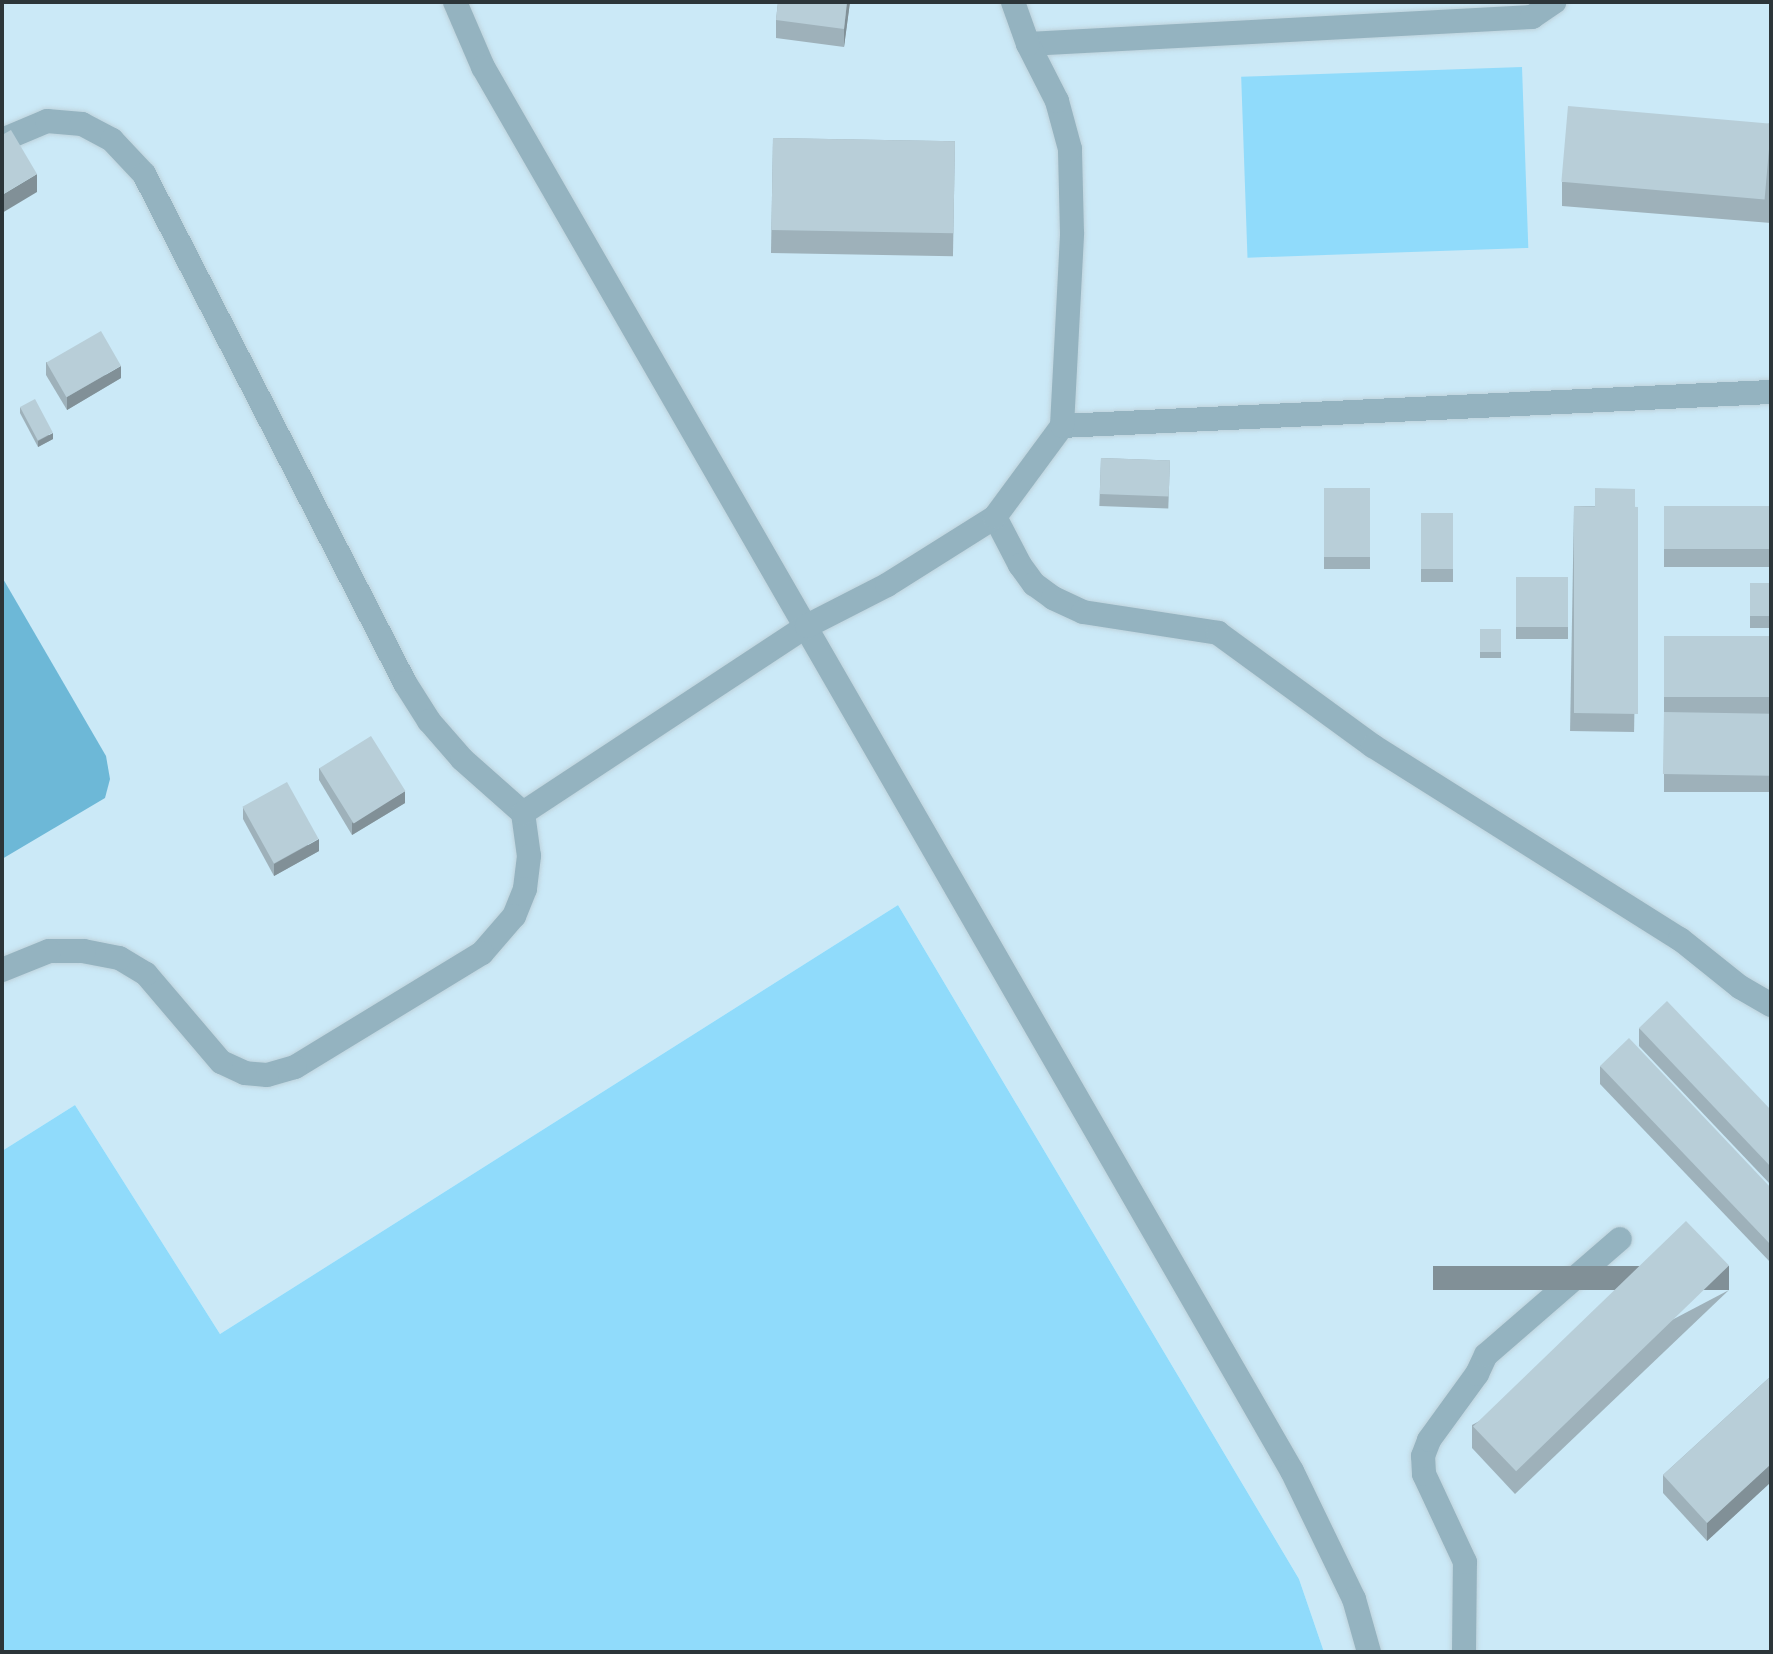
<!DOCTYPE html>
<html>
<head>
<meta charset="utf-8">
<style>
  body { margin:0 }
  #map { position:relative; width:1773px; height:1654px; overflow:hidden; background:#def5ff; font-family:Signika,sans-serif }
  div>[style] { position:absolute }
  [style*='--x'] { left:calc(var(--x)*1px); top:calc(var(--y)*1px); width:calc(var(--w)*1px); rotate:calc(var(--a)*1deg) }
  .built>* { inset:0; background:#cbe9f7 }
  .green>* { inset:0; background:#90dbfb; transform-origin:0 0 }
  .water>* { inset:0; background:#6db8d7 }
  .roads { filter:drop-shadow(0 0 2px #bed2db) drop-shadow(0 0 2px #bed2db) }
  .minor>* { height:24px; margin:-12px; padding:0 12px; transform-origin:12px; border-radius:12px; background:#94b3c0 }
  .wall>* { inset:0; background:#9eb1ba; transform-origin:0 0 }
  .shaded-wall>* { inset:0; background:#819097; transform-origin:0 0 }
  .building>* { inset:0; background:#b8ced8; transform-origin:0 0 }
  span { translate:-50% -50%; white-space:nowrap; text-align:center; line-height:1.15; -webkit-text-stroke:6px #fff; paint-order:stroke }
  .frame { position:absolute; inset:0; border:4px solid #2c3539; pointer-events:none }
</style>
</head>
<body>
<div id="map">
  <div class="built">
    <div style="clip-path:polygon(2px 2px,1771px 2px,1771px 1652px,1324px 1652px,1299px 1579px,898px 905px,220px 1334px,75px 1105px,2px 1151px)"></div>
  </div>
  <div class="green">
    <div style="left:1522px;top:67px;width:181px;height:281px;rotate:88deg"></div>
    <div style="clip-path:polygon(898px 905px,1299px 1579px,1324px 1652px,2px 1652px,2px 1151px,75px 1105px,220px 1334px)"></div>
  </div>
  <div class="water">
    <div style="clip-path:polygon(2px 577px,106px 756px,110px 779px,105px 798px,2px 859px)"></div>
  </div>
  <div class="roads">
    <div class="minor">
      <div style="--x:455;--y:2;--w:71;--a:66.7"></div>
      <div style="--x:483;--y:67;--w:1620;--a:60.05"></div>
      <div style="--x:1292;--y:1471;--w:142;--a:64.2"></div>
      <div style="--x:1354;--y:1599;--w:55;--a:74.2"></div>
      <div style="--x:1028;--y:44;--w:505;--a:-3.07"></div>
      <div style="--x:1532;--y:17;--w:27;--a:-34"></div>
      <div style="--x:2;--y:140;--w:49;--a:-22.9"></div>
      <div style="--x:47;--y:121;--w:35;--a:5"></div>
      <div style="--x:82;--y:124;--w:34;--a:28"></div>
      <div style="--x:112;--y:140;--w:47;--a:46.7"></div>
      <div style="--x:144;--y:174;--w:572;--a:62.85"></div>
      <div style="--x:405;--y:683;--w:45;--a:57.7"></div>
      <div style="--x:429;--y:721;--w:50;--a:49"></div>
      <div style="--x:462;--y:759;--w:81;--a:41.5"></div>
      <div style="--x:523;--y:813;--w:43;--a:82.1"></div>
      <div style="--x:529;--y:856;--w:33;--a:97"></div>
      <div style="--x:525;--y:889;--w:29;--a:112"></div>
      <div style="--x:514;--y:916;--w:49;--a:130.9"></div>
      <div style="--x:482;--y:953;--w:219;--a:148.6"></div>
      <div style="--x:295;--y:1067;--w:29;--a:164"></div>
      <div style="--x:267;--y:1075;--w:22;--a:-175"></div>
      <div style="--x:245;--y:1073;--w:26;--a:-155"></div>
      <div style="--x:221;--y:1062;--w:116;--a:-130.4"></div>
      <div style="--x:146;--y:974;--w:31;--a:-149"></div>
      <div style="--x:119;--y:958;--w:36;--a:-169"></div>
      <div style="--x:84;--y:951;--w:35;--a:180"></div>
      <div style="--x:49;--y:951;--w:51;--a:158"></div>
      <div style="--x:1062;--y:426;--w:710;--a:-2.75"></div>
      <div style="--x:995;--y:517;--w:54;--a:62.5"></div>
      <div style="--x:1020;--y:565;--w:24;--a:54"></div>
      <div style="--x:1034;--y:584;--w:24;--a:36"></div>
      <div style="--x:1053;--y:598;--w:33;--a:25"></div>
      <div style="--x:1083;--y:612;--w:137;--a:8.8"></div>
      <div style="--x:1218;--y:633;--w:192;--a:36.1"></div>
      <div style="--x:1373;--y:746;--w:363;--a:32.2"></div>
      <div style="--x:1680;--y:939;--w:77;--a:38.7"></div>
      <div style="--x:1740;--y:987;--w:36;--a:30"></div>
      <div style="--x:523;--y:813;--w:340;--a:-33.4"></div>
      <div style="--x:807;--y:626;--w:90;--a:-27.1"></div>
      <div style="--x:887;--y:585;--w:128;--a:-32.2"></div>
      <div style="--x:995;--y:517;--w:113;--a:-53.6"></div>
      <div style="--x:1062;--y:426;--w:193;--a:-87"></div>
      <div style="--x:1072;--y:233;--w:84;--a:-91.4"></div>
      <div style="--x:1070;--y:149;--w:50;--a:-105.2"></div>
      <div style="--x:1057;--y:101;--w:64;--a:-117"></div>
      <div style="--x:1028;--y:44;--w:45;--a:-109.7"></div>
      <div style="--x:1464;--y:1652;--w:90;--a:-89.4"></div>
      <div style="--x:1465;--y:1562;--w:97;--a:-115"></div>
      <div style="--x:1424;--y:1474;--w:18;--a:-93"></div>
      <div style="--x:1423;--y:1456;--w:17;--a:-69"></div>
      <div style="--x:1429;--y:1440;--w:82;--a:-54"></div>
      <div style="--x:1477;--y:1374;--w:21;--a:-65"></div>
      <div style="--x:1486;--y:1355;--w:177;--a:-40.9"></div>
    </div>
  </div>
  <div class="wall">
    <div style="clip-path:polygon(778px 2px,850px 2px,844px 47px,776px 38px,776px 20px)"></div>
    <div style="clip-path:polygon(1771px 123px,1771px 223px,1562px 206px,1562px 182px)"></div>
    <div style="left:773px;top:138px;width:182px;height:115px;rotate:1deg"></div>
    <div style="clip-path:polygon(46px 362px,121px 378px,67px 410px,46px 375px)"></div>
    <div style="clip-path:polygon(20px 407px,53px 439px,38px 447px,20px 413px)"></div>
    <div style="left:1101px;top:458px;width:69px;height:48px;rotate:2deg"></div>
    <div style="left:1324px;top:488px;width:46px;height:81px"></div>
    <div style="left:1574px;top:506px;width:64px;height:225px;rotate:1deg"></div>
    <div style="left:1664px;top:506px;width:107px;height:61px"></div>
    <div style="left:1421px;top:513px;width:32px;height:69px"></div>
    <div style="left:1516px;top:577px;width:52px;height:62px"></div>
    <div style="left:1750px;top:583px;width:21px;height:45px"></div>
    <div style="left:1480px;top:629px;width:21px;height:29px"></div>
    <div style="left:1664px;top:636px;width:107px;height:156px"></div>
    <div style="clip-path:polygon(319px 768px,405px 803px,352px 835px,319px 780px)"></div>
    <div style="clip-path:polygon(243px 807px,319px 851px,274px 876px,243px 819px)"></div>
    <div style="clip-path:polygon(1639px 1028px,1771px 1110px,1771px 1185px,1639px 1046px)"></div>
    <div style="clip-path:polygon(1600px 1066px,1771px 1188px,1771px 1263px,1600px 1084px)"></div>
    <div style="clip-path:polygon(1729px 1290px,1515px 1494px,1472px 1448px,1472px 1425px)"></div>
    <div style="clip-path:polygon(1771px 1296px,1771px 1317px,1770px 1315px,1770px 1297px)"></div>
    <div style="clip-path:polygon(1771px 1376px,1771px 1482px,1707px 1541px,1663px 1493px,1663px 1475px)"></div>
  </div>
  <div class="shaded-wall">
    <div style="clip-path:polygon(847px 2px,850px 2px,844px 47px,844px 29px)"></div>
    <div style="clip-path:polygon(37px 174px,37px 192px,2px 213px,2px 195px)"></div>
    <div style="clip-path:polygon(121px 366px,121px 378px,67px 410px,67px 397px)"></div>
    <div style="clip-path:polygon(53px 433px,53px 439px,38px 447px,38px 441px)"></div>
    <div style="clip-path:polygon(405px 791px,405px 803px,352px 835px,352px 823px)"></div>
    <div style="clip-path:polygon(319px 839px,319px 851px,274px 876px,274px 864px)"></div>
    <div style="left:1729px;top:1266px;width:24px;height:296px;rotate:90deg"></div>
    <div style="clip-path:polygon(1771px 1464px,1771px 1482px,1707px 1541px,1707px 1523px)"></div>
  </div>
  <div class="building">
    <div style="clip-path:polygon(778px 2px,847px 2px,844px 29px,776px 20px)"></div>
    <div style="left:1568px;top:106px;width:204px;height:76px;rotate:5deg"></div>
    <div style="clip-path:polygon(11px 130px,37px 174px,2px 195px,2px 135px)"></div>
    <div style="left:773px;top:138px;width:182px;height:92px;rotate:1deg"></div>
    <div style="left:101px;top:331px;width:40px;height:63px;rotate:60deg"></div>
    <div style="left:35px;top:399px;width:38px;height:17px;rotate:62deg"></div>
    <div style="left:1101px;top:458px;width:69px;height:36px;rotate:2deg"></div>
    <div style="left:1324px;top:488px;width:46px;height:69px"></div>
    <div style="clip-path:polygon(1595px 488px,1635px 489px,1635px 507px,1638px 507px,1638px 714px,1574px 713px,1574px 506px,1595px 507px)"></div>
    <div style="left:1664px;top:506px;width:107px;height:43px"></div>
    <div style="left:1421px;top:513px;width:32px;height:56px"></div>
    <div style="left:1516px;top:577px;width:52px;height:50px"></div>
    <div style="left:1750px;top:583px;width:21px;height:33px"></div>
    <div style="left:1480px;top:629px;width:21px;height:23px"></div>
    <div style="left:1664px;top:636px;width:107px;height:61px"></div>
    <div style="left:1664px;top:712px;width:107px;height:62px;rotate:1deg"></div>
    <div style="left:371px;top:736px;width:65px;height:61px;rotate:58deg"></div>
    <div style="left:287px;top:782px;width:65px;height:51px;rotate:61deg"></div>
    <div style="clip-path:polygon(1667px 1001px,1771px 1110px,1771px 1167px,1639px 1028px)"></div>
    <div style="clip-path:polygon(1629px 1038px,1771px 1188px,1771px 1245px,1600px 1066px)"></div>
    <div style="left:1686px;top:1221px;width:62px;height:296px;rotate:46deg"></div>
    <div style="clip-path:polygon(1771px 1376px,1771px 1464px,1707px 1523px,1663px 1475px)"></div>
  </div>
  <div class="frame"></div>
</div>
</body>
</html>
